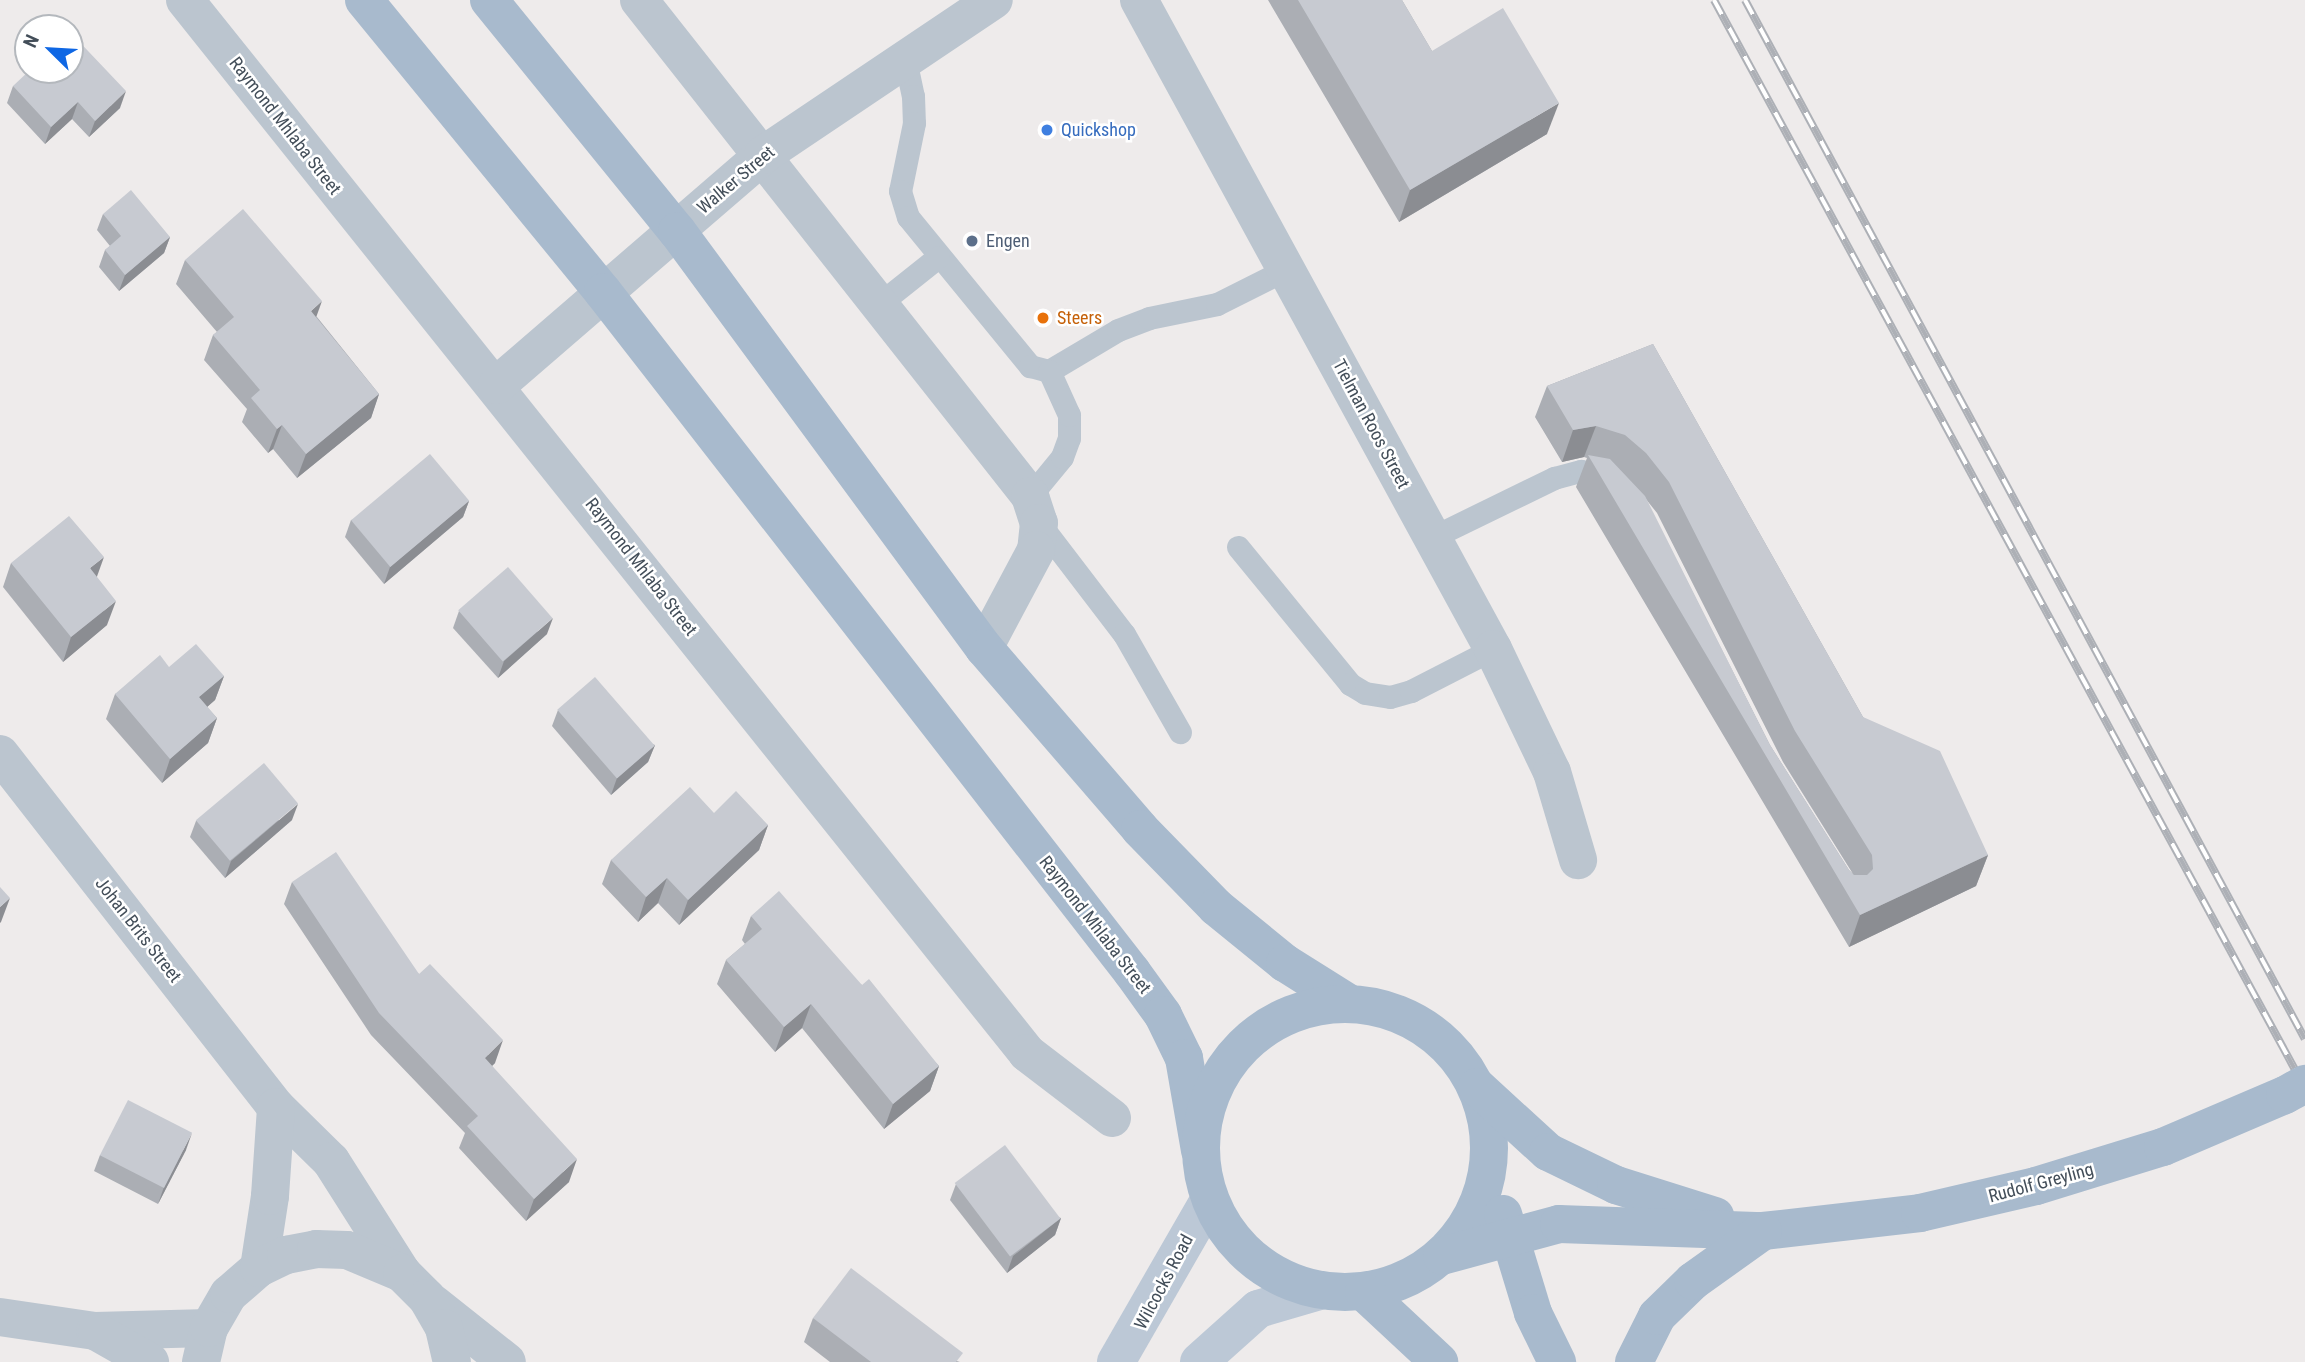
<!DOCTYPE html>
<html>
<head>
<meta charset="utf-8">
<style>
  body { margin:0 }
  #map { position:relative; width:2305px; height:1362px; overflow:hidden; background:#eeebeb; font-family:"Roboto Condensed",sans-serif }
  div>[style] { position:absolute }
  [style*='--x'] { left:calc(var(--x)*1px); top:calc(var(--y)*1px); width:calc(var(--w)*1px); rotate:calc(var(--a)*1deg) }
  .lane>* { height:23px; margin:-11.5px; padding:0 11.5px; transform-origin:11.5px; border-radius:11.5px; background:#bbc5cf }
  .street>* { height:38px; margin:-19px; padding:0 19px; transform-origin:19px; border-radius:19px; background:#bbc5cf }
  .secondary>* { height:38px; margin:-19px; padding:0 19px; transform-origin:19px; border-radius:19px; background:#bcc8d6 }
  .primary>* { height:38px; margin:-19px; padding:0 19px; transform-origin:19px; border-radius:19px; background:#a8bacd }
  .primary>.ring { margin:-19px; padding:0; box-sizing:content-box; background:none; border:38px solid #a8bacd; border-radius:50% }
  .rail>* { height:8px; margin-top:-4px; transform-origin:0; background:repeating-linear-gradient(90deg,#fff 0 16px,#adb0b6 0 32px); box-sizing:border-box; border-block:2px solid #adb0b6 }
  .primary-bridge>* { height:38px; margin:-19px; padding:0 19px; transform-origin:19px; border-radius:19px; background:#a8bacd }
  .wall>* { inset:0; background:#abaeb4 }
  .shaded-wall>* { inset:0; background:#8b8d92 }
  .building>* { inset:0; background:#c7cad1; transform-origin:0 0 }
  .dots>* { width:19px; height:19px; translate:-50% -50%; box-sizing:border-box; border:4px solid #fff; border-radius:50% }
  span { translate:-50% -50%; white-space:nowrap; text-align:center; line-height:1.15; -webkit-text-stroke:5px #fff; paint-order:stroke }
  .street-label { font-size:18px; color:#434e59 }
  .shop-label { font-size:18px; color:#366cbe }
  .left { translate:0 -50%; text-align:left }
  .service-label { font-size:18px; color:#4e5e75 }
  .food-label { font-size:18px; color:#c56008 }
  .north { position:absolute; left:14px; top:14px; width:70px; height:70px; box-sizing:border-box; background:#fff; border:2px solid #b4b8bd; border-radius:50%; rotate:294deg; font-size:19px; font-weight:700; line-height:28px; text-align:center; color:#434e59 }
  .north::after { content:''; display:block; margin:auto; width:24px; height:32px; background:#0f67e4; clip-path:polygon(50% 0,100% 100%,50% 72%,0 100%) }
</style>
</head>
<body>
<div id="map">
  <div class="lane">
    <div style="--x:905;--y:59;--w:38;--a:78"></div>
    <div style="--x:913;--y:96;--w:27;--a:88"></div>
    <div style="--x:914;--y:123;--w:69;--a:101.6"></div>
    <div style="--x:900;--y:191;--w:27;--a:73"></div>
    <div style="--x:908;--y:217;--w:193;--a:50.7"></div>
    <div style="--x:1030;--y:366;--w:20;--a:15"></div>
    <div style="--x:1049;--y:371;--w:80;--a:-30.7"></div>
    <div style="--x:1118;--y:330;--w:33;--a:-21"></div>
    <div style="--x:1149;--y:318;--w:69;--a:-11.6"></div>
    <div style="--x:1217;--y:304;--w:78;--a:-26.6"></div>
    <div style="--x:879;--y:304;--w:75;--a:-38.5"></div>
    <div style="--x:1030;--y:496;--w:50;--a:-50.6"></div>
    <div style="--x:1062;--y:457;--w:20;--a:-70"></div>
    <div style="--x:1069;--y:438;--w:23;--a:-90"></div>
    <div style="--x:1069;--y:415;--w:48;--a:-114.4"></div>
    <div style="--x:1039;--y:523;--w:140;--a:52.6"></div>
    <div style="--x:1124;--y:634;--w:113;--a:60.3"></div>
    <div style="--x:1433;--y:537;--w:135;--a:-26"></div>
    <div style="--x:1554;--y:478;--w:28;--a:-15"></div>
    <div style="--x:1581;--y:471;--w:30;--a:20"></div>
    <div style="--x:1238;--y:547;--w:177;--a:50.7"></div>
    <div style="--x:1350;--y:684;--w:17;--a:31"></div>
    <div style="--x:1365;--y:693;--w:25;--a:9"></div>
    <div style="--x:1390;--y:697;--w:22;--a:-16"></div>
    <div style="--x:1411;--y:691;--w:92;--a:-27.1"></div>
  </div>
  <div class="street">
    <div style="--x:185;--y:0;--w:1348;--a:51.35"></div>
    <div style="--x:1027;--y:1053;--w:107;--a:37.4"></div>
    <div style="--x:639;--y:0;--w:632;--a:51.75"></div>
    <div style="--x:1030;--y:496;--w:28;--a:72"></div>
    <div style="--x:1039;--y:523;--w:27;--a:96"></div>
    <div style="--x:1036;--y:550;--w:111;--a:118"></div>
    <div style="--x:1139;--y:0;--w:739;--a:61.39"></div>
    <div style="--x:1493;--y:649;--w:136;--a:64.4"></div>
    <div style="--x:1552;--y:772;--w:92;--a:73.5"></div>
    <div style="--x:497;--y:385;--w:352;--a:-40.8"></div>
    <div style="--x:763;--y:155;--w:278;--a:-33.9"></div>
    <div style="--x:0;--y:754;--w:448;--a:52"></div>
    <div style="--x:276;--y:1107;--w:77;--a:44.5"></div>
    <div style="--x:331;--y:1161;--w:133;--a:57.6"></div>
    <div style="--x:259;--y:1268;--w:73;--a:-81.3"></div>
    <div style="--x:270;--y:1196;--w:89;--a:-86.1"></div>
    <div style="--x:434;--y:1304;--w:93;--a:38.5"></div>
    <div style="--x:0;--y:1317;--w:96;--a:8.4"></div>
    <div style="--x:95;--y:1331;--w:114;--a:-1.5"></div>
    <div style="--x:97;--y:1332;--w:61;--a:29.5"></div>
    <div style="--x:201;--y:1362;--w:35;--a:-77"></div>
    <div style="--x:209;--y:1328;--w:39;--a:-60"></div>
    <div style="--x:229;--y:1294;--w:40;--a:-41"></div>
    <div style="--x:259;--y:1268;--w:30;--a:-26"></div>
    <div style="--x:286;--y:1255;--w:31;--a:-11"></div>
    <div style="--x:316;--y:1249;--w:31;--a:2"></div>
    <div style="--x:347;--y:1250;--w:60;--a:22.7"></div>
    <div style="--x:402;--y:1273;--w:35;--a:45"></div>
    <div style="--x:427;--y:1298;--w:34;--a:60"></div>
    <div style="--x:444;--y:1328;--w:35;--a:77"></div>
  </div>
  <div class="secondary">
    <div style="--x:1116;--y:1362;--w:187;--a:-60.1"></div>
    <div style="--x:1199;--y:1362;--w:79;--a:-41.9"></div>
    <div style="--x:1258;--y:1309;--w:64;--a:-16.4"></div>
  </div>
  <div class="primary">
    <div style="--x:364;--y:0;--w:377;--a:50.7"></div>
    <div style="--x:603;--y:292;--w:862;--a:52.12"></div>
    <div style="--x:1132;--y:972;--w:53;--a:54.2"></div>
    <div style="--x:1163;--y:1015;--w:48;--a:64"></div>
    <div style="--x:1184;--y:1058;--w:94;--a:80.2"></div>
    <div style="--x:489;--y:0;--w:298;--a:50.9"></div>
    <div style="--x:677;--y:231;--w:518;--a:53.64"></div>
    <div style="--x:984;--y:648;--w:239;--a:49.2"></div>
    <div style="--x:1140;--y:829;--w:109;--a:45.7"></div>
    <div style="--x:1216;--y:907;--w:89;--a:39.1"></div>
    <div style="--x:1285;--y:963;--w:73;--a:32.2"></div>
    <div class="ring" style="left:1201px;top:1004px;width:250px;height:250px"></div>
    <div style="--x:1477;--y:1087;--w:96;--a:42.5"></div>
    <div style="--x:1548;--y:1152;--w:76;--a:25.9"></div>
    <div style="--x:1616;--y:1185;--w:104;--a:17.4"></div>
    <div style="--x:1503;--y:1214;--w:103;--a:73.1"></div>
    <div style="--x:1533;--y:1313;--w:55;--a:63.9"></div>
    <div style="--x:1442;--y:1256;--w:121;--a:-15.3"></div>
    <div style="--x:1559;--y:1224;--w:204;--a:2"></div>
    <div style="--x:1763;--y:1231;--w:158;--a:-6.5"></div>
    <div style="--x:1920;--y:1213;--w:119;--a:-13.1"></div>
    <div style="--x:2036;--y:1186;--w:133;--a:-17.1"></div>
    <div style="--x:2163;--y:1147;--w:133;--a:-23.1"></div>
    <div style="--x:1364;--y:1292;--w:103;--a:43"></div>
    <div style="--x:1634;--y:1362;--w:51;--a:-63.4"></div>
    <div style="--x:1657;--y:1316;--w:50;--a:-44.2"></div>
    <div style="--x:1693;--y:1281;--w:86;--a:-35.5"></div>
  </div>
  <div class="rail">
    <div style="--x:1714;--y:0;--w:1238;--a:61.49"></div>
    <div style="--x:1745;--y:0;--w:1180;--a:61.68"></div>
  </div>
  <div class="primary-bridge">
    <div style="--x:2285;--y:1095;--w:23;--a:-29"></div>
  </div>
  <div class="wall">
    <div style="clip-path:polygon(1268px 0,1402px 0,1432px 51px,1547px 134px,1399px 222px)"></div>
    <div style="clip-path:polygon(13px 86px,120px 108px,89px 137px,72px 119px,45px 144px,7px 103px)"></div>
    <div style="clip-path:polygon(103px 214px,170px 237px,164px 253px,119px 291px,99px 267px,105px 250px,110px 246px,97px 230px)"></div>
    <div style="clip-path:polygon(185px 260px,317px 317px,379px 394px,371px 418px,297px 478px,273px 449px,268px 453px,242px 422px,247px 409px,204px 360px,213px 335px,217px 332px,176px 284px)"></div>
    <div style="clip-path:polygon(evenodd,1653px 344px,1863px 717px,1988px 855px,1976px 886px,1849px 947px,1576px 487px,1587px 458px,1584px 457px,1562px 462px,1535px 417px,1547px 386px,1653px 344px,1645px 498px,1657px 513px,1783px 762px,1853px 874px,1849px 870px,1770px 745px,1645px 498px)"></div>
    <div style="clip-path:polygon(469px 501px,463px 517px,384px 584px,345px 537px,351px 520px)"></div>
    <div style="clip-path:polygon(11px 563px,96px 577px,107px 625px,63px 662px,3px 587px)"></div>
    <div style="clip-path:polygon(459px 611px,547px 634px,498px 678px,453px 628px)"></div>
    <div style="clip-path:polygon(169px 667px,224px 676px,215px 700px,207px 707px,217px 718px,208px 743px,162px 783px,106px 719px,115px 694px)"></div>
    <div style="clip-path:polygon(558px 710px,655px 745px,648px 762px,611px 795px,552px 726px)"></div>
    <div style="clip-path:polygon(714px 813px,768px 825px,759px 850px,679px 925px,658px 903px,638px 922px,602px 884px,611px 860px)"></div>
    <div style="clip-path:polygon(292px 820px,225px 878px,190px 837px,196px 821px)"></div>
    <div style="clip-path:polygon(292px 882px,419px 974px,495px 1063px,492px 1066px,569px 1182px,526px 1221px,459px 1148px,465px 1133px,371px 1035px,284px 904px)"></div>
    <div style="clip-path:polygon(751px 916px,862px 985px,939px 1066px,930px 1091px,884px 1129px,802px 1028px,775px 1052px,717px 984px,726px 960px,745px 944px,742px 940px)"></div>
    <div style="clip-path:polygon(186px 1150px,158px 1204px,94px 1171px,100px 1155px)"></div>
    <div style="clip-path:polygon(956px 1184px,1061px 1218px,1055px 1235px,1007px 1273px,950px 1200px)"></div>
    <div style="clip-path:polygon(813px 1318px,960px 1362px,830px 1362px,804px 1342px)"></div>
  </div>
  <div class="shaded-wall">
    <div style="clip-path:polygon(126px 91px,120px 108px,89px 137px,95px 121px)"></div>
    <div style="clip-path:polygon(78px 102px,72px 119px,45px 144px,51px 127px)"></div>
    <div style="clip-path:polygon(1559px 103px,1547px 134px,1399px 222px,1410px 190px)"></div>
    <div style="clip-path:polygon(170px 237px,164px 253px,119px 291px,125px 275px)"></div>
    <div style="clip-path:polygon(322px 301px,313px 326px,311px 311px)"></div>
    <div style="clip-path:polygon(379px 394px,371px 418px,297px 478px,306px 454px)"></div>
    <div style="clip-path:polygon(282px 425px,273px 449px,268px 453px,277px 429px)"></div>
    <div style="clip-path:polygon(1596px 426px,1584px 457px,1562px 462px,1573px 430px)"></div>
    <div style="clip-path:polygon(469px 501px,463px 517px,384px 584px,390px 567px)"></div>
    <div style="clip-path:polygon(104px 557px,95px 582px,90px 568px)"></div>
    <div style="clip-path:polygon(116px 601px,107px 625px,63px 662px,71px 637px)"></div>
    <div style="clip-path:polygon(553px 618px,547px 634px,498px 678px,504px 661px)"></div>
    <div style="clip-path:polygon(224px 676px,215px 700px,190px 722px,199px 697px)"></div>
    <div style="clip-path:polygon(217px 718px,208px 743px,162px 783px,170px 759px)"></div>
    <div style="clip-path:polygon(655px 745px,648px 762px,611px 795px,617px 778px)"></div>
    <div style="clip-path:polygon(298px 804px,292px 820px,225px 878px,231px 861px)"></div>
    <div style="clip-path:polygon(768px 825px,759px 850px,679px 925px,688px 900px)"></div>
    <div style="clip-path:polygon(1988px 855px,1976px 886px,1849px 947px,1860px 915px)"></div>
    <div style="clip-path:polygon(667px 878px,658px 903px,638px 922px,646px 897px)"></div>
    <div style="clip-path:polygon(10px 898px,1px 922px,0 923px,0 907px)"></div>
    <div style="clip-path:polygon(811px 1004px,802px 1028px,775px 1052px,784px 1027px)"></div>
    <div style="clip-path:polygon(503px 1040px,495px 1063px,477px 1080px,485px 1058px)"></div>
    <div style="clip-path:polygon(939px 1066px,930px 1091px,884px 1129px,893px 1104px)"></div>
    <div style="clip-path:polygon(192px 1133px,186px 1150px,158px 1204px,164px 1187px)"></div>
    <div style="clip-path:polygon(577px 1159px,569px 1182px,526px 1221px,534px 1199px)"></div>
    <div style="clip-path:polygon(1061px 1218px,1055px 1235px,1007px 1273px,1013px 1256px)"></div>
  </div>
  <div class="building">
    <div style="clip-path:polygon(1298px 0,1402px 0,1432px 51px,1503px 8px,1559px 103px,1410px 190px)"></div>
    <div style="clip-path:polygon(70px 32px,126px 91px,95px 121px,78px 102px,51px 127px,13px 86px,30px 70px,70px 70px)"></div>
    <div style="clip-path:polygon(131px 190px,170px 237px,125px 275px,105px 250px,121px 236px,103px 214px)"></div>
    <div style="clip-path:polygon(243px 209px,322px 301px,311px 311px,379px 394px,306px 454px,282px 425px,277px 429px,251px 398px,260px 390px,213px 335px,234px 317px,185px 260px)"></div>
    <div style="clip-path:polygon(1653px 344px,1863px 717px,1940px 751px,1988px 855px,1860px 915px,1588px 455px,1610px 459px,1645px 496px,1770px 745px,1849px 870px,1854px 875px,1867px 875px,1873px 869px,1872px 855px,1795px 731px,1669px 482px,1646px 453px,1625px 435px,1596px 426px,1573px 430px,1547px 386px)"></div>
    <div style="left:430px;top:454px;width:61px;height:103px;rotate:50deg"></div>
    <div style="clip-path:polygon(69px 516px,104px 557px,90px 568px,116px 601px,71px 637px,11px 563px)"></div>
    <div style="left:508px;top:567px;width:68px;height:66px;rotate:49deg"></div>
    <div style="clip-path:polygon(196px 644px,224px 676px,199px 697px,217px 718px,170px 759px,115px 694px,160px 655px,169px 667px)"></div>
    <div style="left:595px;top:677px;width:91px;height:50px;rotate:49deg"></div>
    <div style="left:264px;top:763px;width:53px;height:89px;rotate:50deg"></div>
    <div style="clip-path:polygon(690px 787px,714px 813px,736px 791px,768px 825px,688px 900px,667px 878px,646px 897px,611px 860px)"></div>
    <div style="clip-path:polygon(336px 852px,419px 974px,430px 964px,503px 1040px,485px 1058px,577px 1159px,534px 1199px,467px 1126px,478px 1116px,379px 1013px,292px 882px)"></div>
    <div style="clip-path:polygon(0 887px,10px 898px,0 907px)"></div>
    <div style="clip-path:polygon(779px 891px,862px 985px,869px 979px,939px 1066px,893px 1104px,811px 1004px,784px 1027px,726px 960px,762px 929px,751px 916px)"></div>
    <div style="left:128px;top:1100px;width:72px;height:62px;rotate:27deg"></div>
    <div style="left:1005px;top:1145px;width:92px;height:63px;rotate:53deg"></div>
    <div style="clip-path:polygon(851px 1268px,963px 1353px,956px 1362px,871px 1362px,813px 1318px)"></div>
  </div>
  <div class="dots">
    <div style="left:1047px;top:130px;background:#3f7fe0"></div>
    <div style="left:972px;top:241px;background:#5c6f8a"></div>
    <div style="left:1043px;top:318px;background:#e8710a"></div>
  </div>
  <div class="street-label">
    <span style="left:285px;top:126px;rotate:52deg">Raymond Mhlaba Street</span>
    <span style="left:736px;top:180px;rotate:-40deg">Walker Street</span>
    <span style="left:1371px;top:424px;rotate:62deg">Tielman Roos Street</span>
    <span style="left:641px;top:567px;rotate:52deg">Raymond Mhlaba Street</span>
    <span style="left:1095px;top:925px;rotate:52deg">Raymond Mhlaba Street</span>
    <span style="left:138px;top:930px;rotate:52deg">Johan Brits Street</span>
    <span style="left:2041px;top:1183px;rotate:-15deg">Rudolf Greyling</span>
    <span style="left:1164px;top:1282px;rotate:-62deg">Wilcocks Road</span>
  </div>
  <div class="shop-label">
    <span class="left" style="left:1061px;top:130px">Quickshop</span>
  </div>
  <div class="service-label">
    <span class="left" style="left:986px;top:241px">Engen</span>
  </div>
  <div class="food-label">
    <span class="left" style="left:1057px;top:318px">Steers</span>
  </div>
  <div class="north">N</div>
</div>
</body>
</html>
